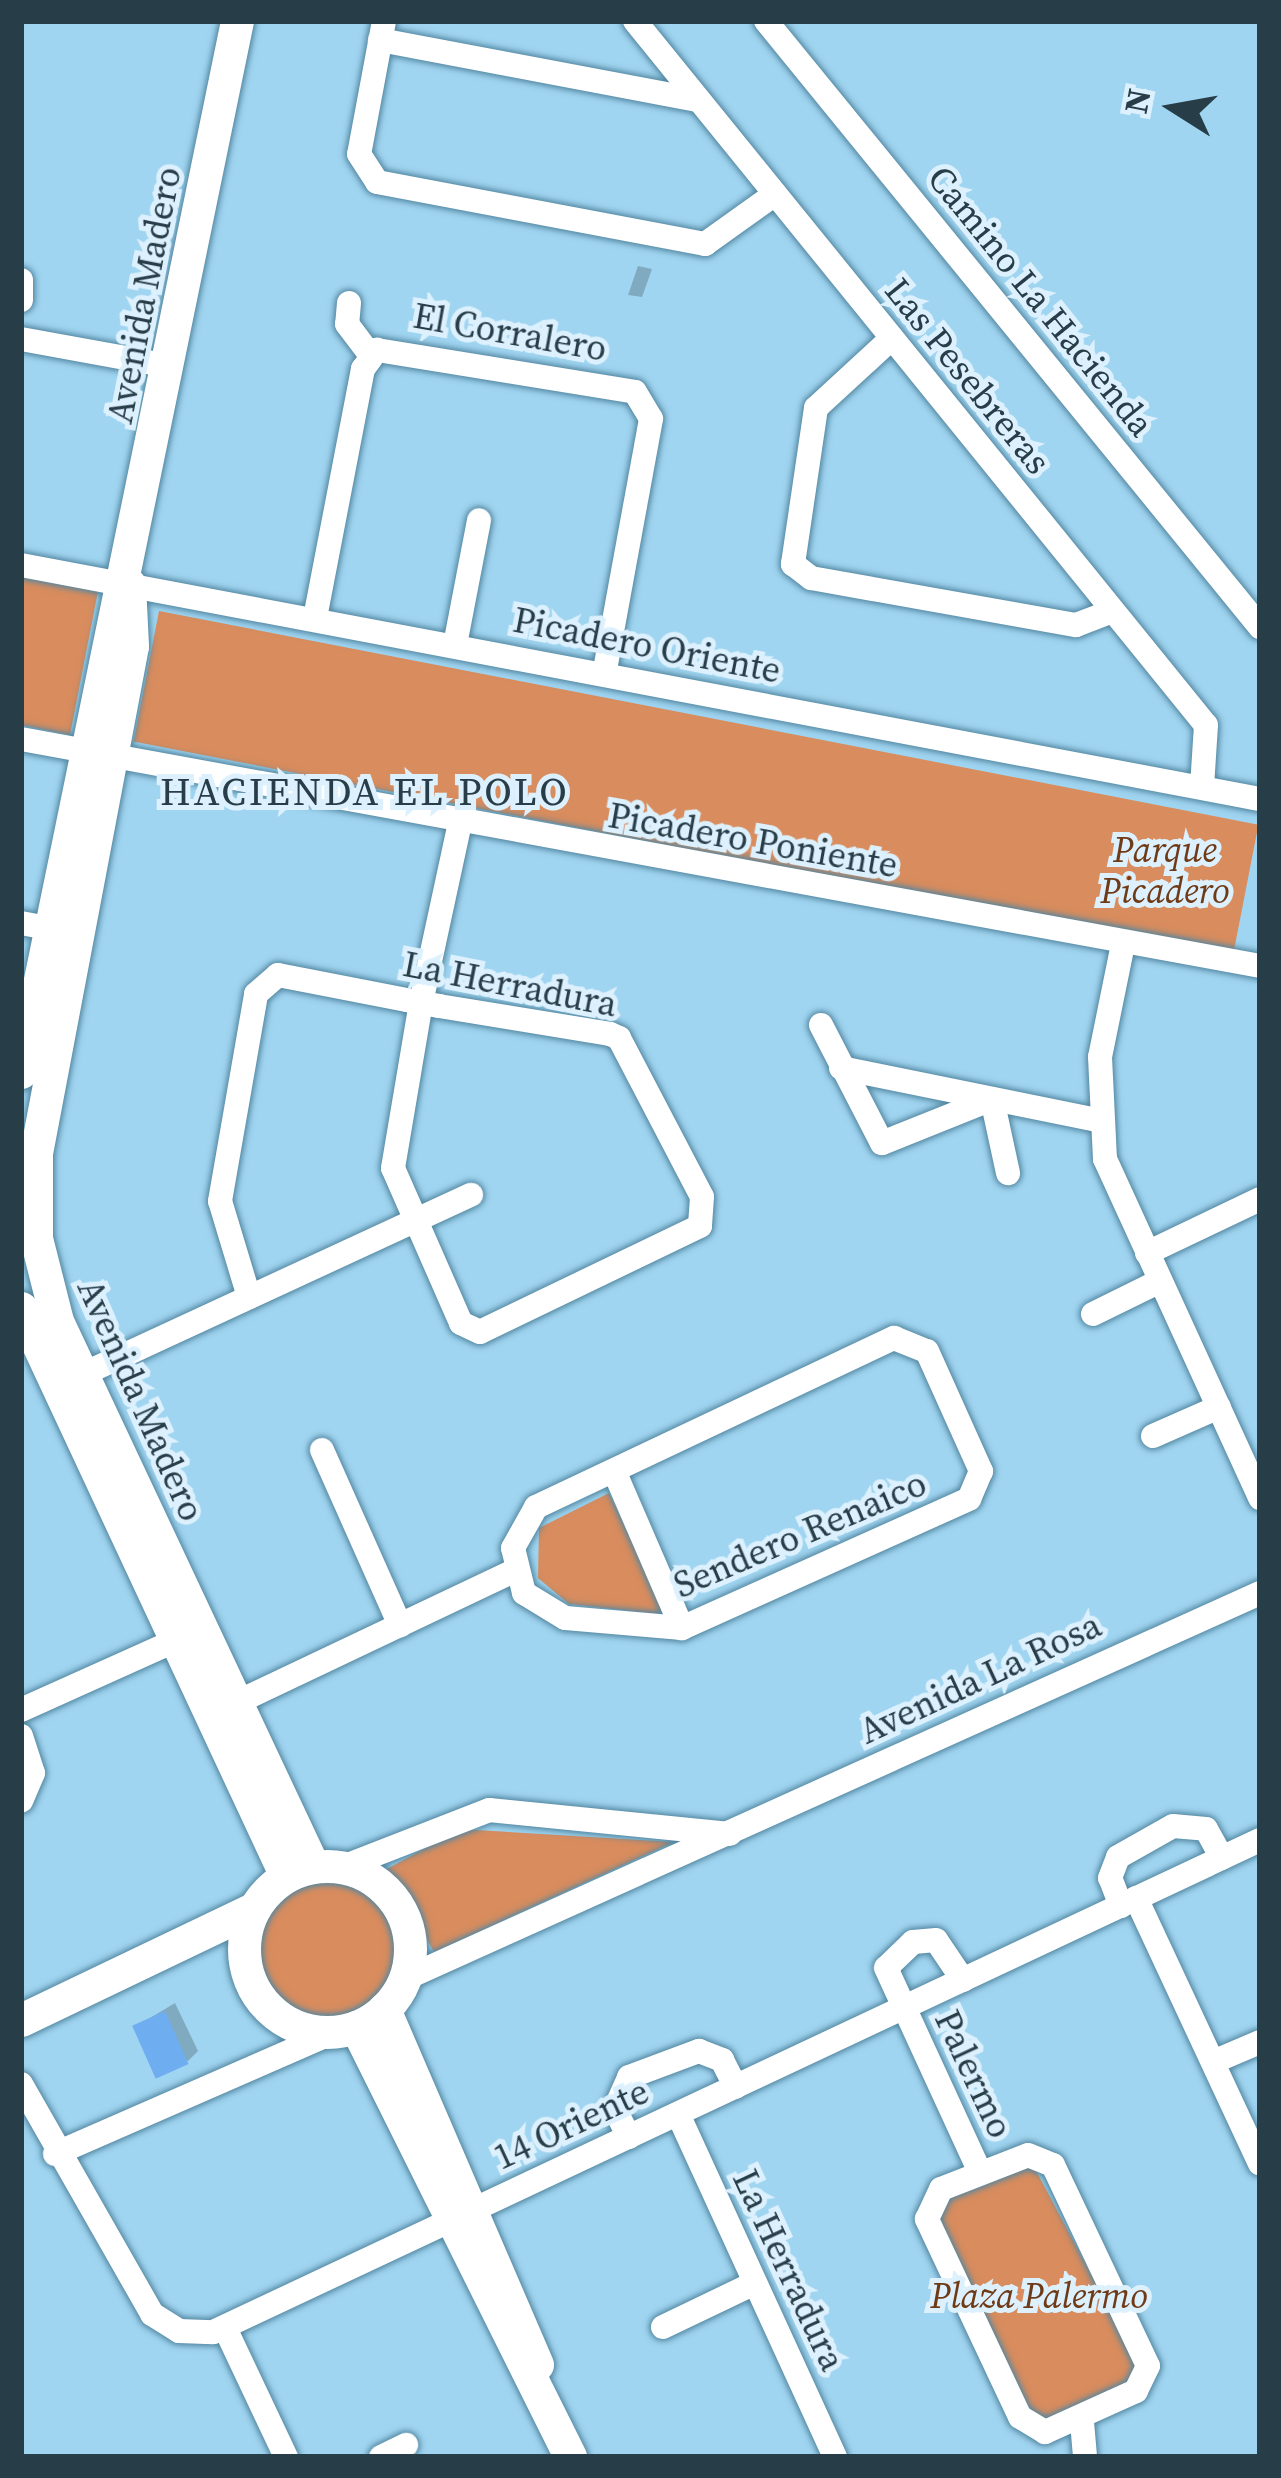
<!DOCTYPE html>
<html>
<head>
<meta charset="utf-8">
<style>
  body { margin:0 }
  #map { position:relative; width:1281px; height:2478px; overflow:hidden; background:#a0d5f1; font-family:"Source Serif 4",serif }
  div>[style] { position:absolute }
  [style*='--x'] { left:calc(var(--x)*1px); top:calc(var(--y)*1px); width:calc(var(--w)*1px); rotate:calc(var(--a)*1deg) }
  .green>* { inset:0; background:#d98c5d; transform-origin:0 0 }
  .round { border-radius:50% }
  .shadow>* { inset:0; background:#0003 }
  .building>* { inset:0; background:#6dadf0; transform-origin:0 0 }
  .roads { filter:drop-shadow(0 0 3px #5286a0) drop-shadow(0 0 3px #5286a0) }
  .street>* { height:24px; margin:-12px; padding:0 12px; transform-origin:12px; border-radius:12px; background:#fff }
  .secondary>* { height:33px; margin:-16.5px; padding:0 16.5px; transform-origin:16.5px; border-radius:16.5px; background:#fff }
  .secondary>.ring { margin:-16.5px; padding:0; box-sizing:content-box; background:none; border:33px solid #fff; border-radius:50% }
  span { translate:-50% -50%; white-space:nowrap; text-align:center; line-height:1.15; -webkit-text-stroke:10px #dcf1fd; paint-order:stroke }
  .street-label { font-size:36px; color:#273d48 }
  .park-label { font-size:36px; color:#6f3a16; font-style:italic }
  .neighbourhood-label { font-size:39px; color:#273d48; letter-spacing:3px }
  .frame { position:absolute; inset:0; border:24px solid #273d48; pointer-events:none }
  .north { position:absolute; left:1113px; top:48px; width:120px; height:120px; -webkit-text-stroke:9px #dcf1fd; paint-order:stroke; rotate:281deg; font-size:33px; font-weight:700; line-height:48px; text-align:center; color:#273d48 }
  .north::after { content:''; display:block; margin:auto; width:42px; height:54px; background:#273d48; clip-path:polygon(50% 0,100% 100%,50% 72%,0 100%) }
</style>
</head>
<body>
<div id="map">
  <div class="green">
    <div style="clip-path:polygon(21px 577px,98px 591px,70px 735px,21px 725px)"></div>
    <div style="left:159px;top:611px;width:1120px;height:133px;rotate:11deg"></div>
    <div style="clip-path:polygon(609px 1493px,664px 1609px,657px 1614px,569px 1604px,538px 1578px,539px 1528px)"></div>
    <div style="clip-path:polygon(460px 1829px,674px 1842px,434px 1952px,387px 1869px)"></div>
    <div class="round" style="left:256px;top:1872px;width:146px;height:146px"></div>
    <div style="clip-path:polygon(1033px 2165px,1137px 2360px,1130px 2384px,1045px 2423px,1027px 2412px,936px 2220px,946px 2197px)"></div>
  </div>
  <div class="shadow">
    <div style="clip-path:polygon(638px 266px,652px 269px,642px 297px,628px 295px)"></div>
    <div style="clip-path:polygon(175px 2003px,198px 2051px,188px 2061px,135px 2027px)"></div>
  </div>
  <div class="building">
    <div style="left:165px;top:2011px;width:58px;height:36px;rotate:66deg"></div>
  </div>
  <div class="roads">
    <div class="street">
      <div style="--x:384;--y:21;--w:135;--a:100.6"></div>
      <div style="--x:359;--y:154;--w:33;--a:57"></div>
      <div style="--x:377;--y:182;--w:334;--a:10.7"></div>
      <div style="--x:705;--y:244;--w:86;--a:-35.5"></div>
      <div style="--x:635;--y:21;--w:906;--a:50.96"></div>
      <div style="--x:1206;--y:725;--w:62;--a:93.7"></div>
      <div style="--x:766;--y:21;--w:782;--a:50.81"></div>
      <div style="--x:380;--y:40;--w:324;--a:10.7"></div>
      <div style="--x:21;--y:280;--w:20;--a:90"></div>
      <div style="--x:349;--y:303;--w:21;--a:95"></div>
      <div style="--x:347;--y:324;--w:39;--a:53"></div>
      <div style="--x:892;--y:338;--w:103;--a:137.4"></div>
      <div style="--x:816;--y:408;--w:158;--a:98.4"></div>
      <div style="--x:793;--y:564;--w:23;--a:38"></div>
      <div style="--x:811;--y:578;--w:269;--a:10.1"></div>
      <div style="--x:1076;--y:625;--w:36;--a:-21"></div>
      <div style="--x:21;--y:339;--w:150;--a:10.3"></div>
      <div style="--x:21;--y:565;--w:1261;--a:10.7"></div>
      <div style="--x:315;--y:618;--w:254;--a:-79.1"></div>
      <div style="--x:363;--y:369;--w:24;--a:-54"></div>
      <div style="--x:377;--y:350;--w:261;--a:9.2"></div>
      <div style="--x:635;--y:392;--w:31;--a:59"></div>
      <div style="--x:651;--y:419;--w:259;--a:100.4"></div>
      <div style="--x:455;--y:645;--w:127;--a:-79.1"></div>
      <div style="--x:21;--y:739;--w:1260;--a:10.38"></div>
      <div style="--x:21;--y:923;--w:43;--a:10.8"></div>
      <div style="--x:1123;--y:944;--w:115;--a:101.5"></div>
      <div style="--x:1100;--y:1057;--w:102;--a:87.2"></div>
      <div style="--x:1105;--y:1159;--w:373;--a:65.4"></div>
      <div style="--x:821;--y:1025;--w:133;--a:62.7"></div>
      <div style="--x:882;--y:1143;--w:118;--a:-21.8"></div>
      <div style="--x:841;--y:1068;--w:260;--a:11.5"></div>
      <div style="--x:992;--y:1099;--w:76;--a:77.8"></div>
      <div style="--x:1147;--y:1253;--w:125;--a:-25.5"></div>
      <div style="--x:249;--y:1297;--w:100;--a:-106.8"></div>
      <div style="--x:220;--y:1201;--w:210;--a:-80.1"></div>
      <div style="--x:256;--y:994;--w:29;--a:-41"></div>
      <div style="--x:278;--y:975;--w:131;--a:11"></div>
      <div style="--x:407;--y:1000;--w:14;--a:12"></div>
      <div style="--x:421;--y:1003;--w:18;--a:9"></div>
      <div style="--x:439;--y:1006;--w:173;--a:9.3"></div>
      <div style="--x:610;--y:1034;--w:10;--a:24"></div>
      <div style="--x:619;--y:1038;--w:179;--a:62.4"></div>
      <div style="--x:702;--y:1197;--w:29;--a:94"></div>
      <div style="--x:700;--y:1226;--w:244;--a:154.3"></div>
      <div style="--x:480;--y:1332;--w:21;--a:-155"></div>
      <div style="--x:461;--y:1323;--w:169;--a:-113.7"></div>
      <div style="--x:393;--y:1168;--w:167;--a:-80.4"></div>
      <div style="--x:421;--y:1003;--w:184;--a:-77.8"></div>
      <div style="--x:1093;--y:1314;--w:75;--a:-26.2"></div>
      <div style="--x:894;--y:1338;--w:35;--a:22"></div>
      <div style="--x:927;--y:1351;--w:132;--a:65.8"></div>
      <div style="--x:981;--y:1471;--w:30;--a:113"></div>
      <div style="--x:969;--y:1499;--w:315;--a:155.8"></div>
      <div style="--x:682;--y:1628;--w:117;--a:-175.1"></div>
      <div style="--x:565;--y:1618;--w:48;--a:-148.6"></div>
      <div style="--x:524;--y:1593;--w:46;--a:-103.7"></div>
      <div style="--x:513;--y:1548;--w:47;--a:-60.7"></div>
      <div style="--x:536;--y:1507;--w:396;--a:-25.3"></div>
      <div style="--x:68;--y:1381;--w:444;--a:-24.8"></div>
      <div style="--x:1153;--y:1436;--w:72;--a:-23.7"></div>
      <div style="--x:322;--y:1450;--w:192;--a:66"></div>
      <div style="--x:615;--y:1473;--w:169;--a:66.6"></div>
      <div style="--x:223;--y:1709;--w:322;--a:-25.4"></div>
      <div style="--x:21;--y:1710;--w:185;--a:-24.2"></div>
      <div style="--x:21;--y:1736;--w:39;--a:72"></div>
      <div style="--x:33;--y:1773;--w:30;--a:113"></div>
      <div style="--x:343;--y:1867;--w:157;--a:-21.3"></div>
      <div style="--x:489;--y:1810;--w:242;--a:5.7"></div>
      <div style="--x:1136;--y:1898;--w:293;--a:65"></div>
      <div style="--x:1121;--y:1906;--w:30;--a:-111"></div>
      <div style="--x:1110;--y:1878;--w:22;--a:-69"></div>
      <div style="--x:1118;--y:1857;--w:63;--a:-29.4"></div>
      <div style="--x:1173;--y:1826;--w:33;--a:5"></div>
      <div style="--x:1206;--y:1829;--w:33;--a:61"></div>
      <div style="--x:404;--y:1979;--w:939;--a:-24.27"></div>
      <div style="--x:963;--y:1980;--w:48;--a:-124"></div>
      <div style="--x:936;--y:1940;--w:23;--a:175"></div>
      <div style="--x:913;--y:1942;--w:37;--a:136"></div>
      <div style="--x:886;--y:1968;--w:222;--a:65.3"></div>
      <div style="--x:1213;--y:2062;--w:51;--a:-23.1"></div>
      <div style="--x:21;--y:2084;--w:265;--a:60.3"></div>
      <div style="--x:152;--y:2314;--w:32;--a:32"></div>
      <div style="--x:179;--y:2331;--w:34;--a:2"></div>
      <div style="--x:213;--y:2332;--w:1157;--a:-25.17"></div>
      <div style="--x:678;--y:2114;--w:377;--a:65.4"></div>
      <div style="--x:629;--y:2137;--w:31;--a:-117"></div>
      <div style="--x:615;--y:2109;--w:35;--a:-66"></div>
      <div style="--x:629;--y:2077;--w:75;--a:-20.4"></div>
      <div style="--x:699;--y:2051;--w:25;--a:21"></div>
      <div style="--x:722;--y:2060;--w:30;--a:63"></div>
      <div style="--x:55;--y:2154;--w:305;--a:-23.6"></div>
      <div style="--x:1028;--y:2155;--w:27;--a:22"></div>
      <div style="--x:1053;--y:2165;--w:222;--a:64.7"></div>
      <div style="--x:1148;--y:2366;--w:28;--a:116"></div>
      <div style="--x:1136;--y:2391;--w:100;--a:155.7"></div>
      <div style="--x:1045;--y:2432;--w:29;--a:-149"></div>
      <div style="--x:1020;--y:2417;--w:219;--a:-115.2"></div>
      <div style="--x:927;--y:2219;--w:33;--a:-65"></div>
      <div style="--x:941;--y:2189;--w:93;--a:-21.3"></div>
      <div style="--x:663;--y:2327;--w:102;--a:-25.6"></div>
      <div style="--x:225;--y:2328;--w:143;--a:64.7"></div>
      <div style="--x:1082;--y:2422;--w:35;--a:85"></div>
      <div style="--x:381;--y:2457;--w:28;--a:-26"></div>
    </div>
    <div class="secondary">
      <div style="--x:129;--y:584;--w:62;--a:87.2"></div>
      <div style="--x:132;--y:646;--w:516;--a:100.72"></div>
      <div style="--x:36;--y:1153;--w:85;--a:90"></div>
      <div style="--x:36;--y:1238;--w:86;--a:75.8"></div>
      <div style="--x:57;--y:1321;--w:602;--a:64.84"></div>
      <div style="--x:21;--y:1072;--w:1073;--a:-78.39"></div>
      <div style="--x:21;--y:1308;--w:627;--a:64.99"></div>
      <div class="ring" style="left:244px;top:1866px;width:133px;height:133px"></div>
      <div style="--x:384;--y:2009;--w:387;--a:66.7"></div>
      <div style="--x:21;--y:2020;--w:259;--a:-25.6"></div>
      <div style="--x:356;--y:2027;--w:480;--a:63.5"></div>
    </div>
  </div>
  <div class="street-label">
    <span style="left:144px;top:295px;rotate:-79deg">Avenida Madero</span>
    <span style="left:1041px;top:301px;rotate:51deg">Camino La Hacienda</span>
    <span style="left:510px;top:332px;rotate:10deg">El Corralero</span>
    <span style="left:968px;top:376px;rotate:51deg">Las Pesebreras</span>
    <span style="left:647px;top:645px;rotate:11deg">Picadero Oriente</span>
    <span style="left:753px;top:840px;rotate:10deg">Picadero Poniente</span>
    <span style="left:510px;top:984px;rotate:11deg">La Herradura</span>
    <span style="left:141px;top:1400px;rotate:66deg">Avenida Madero</span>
    <span style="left:800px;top:1534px;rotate:-23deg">Sendero Renaico</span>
    <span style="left:980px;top:1678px;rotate:-25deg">Avenida La Rosa</span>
    <span style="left:974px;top:2074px;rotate:65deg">Palermo</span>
    <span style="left:571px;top:2124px;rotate:-25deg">14 Oriente</span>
    <span style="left:789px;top:2270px;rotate:65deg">La Herradura</span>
  </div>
  <div class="park-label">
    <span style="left:1165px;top:870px">Parque<br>Picadero</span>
    <span style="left:1039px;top:2296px">Plaza Palermo</span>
  </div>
  <div class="neighbourhood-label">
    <span style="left:365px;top:792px">HACIENDA EL POLO</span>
  </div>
  <div class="frame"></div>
  <div class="north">N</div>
</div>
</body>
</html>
